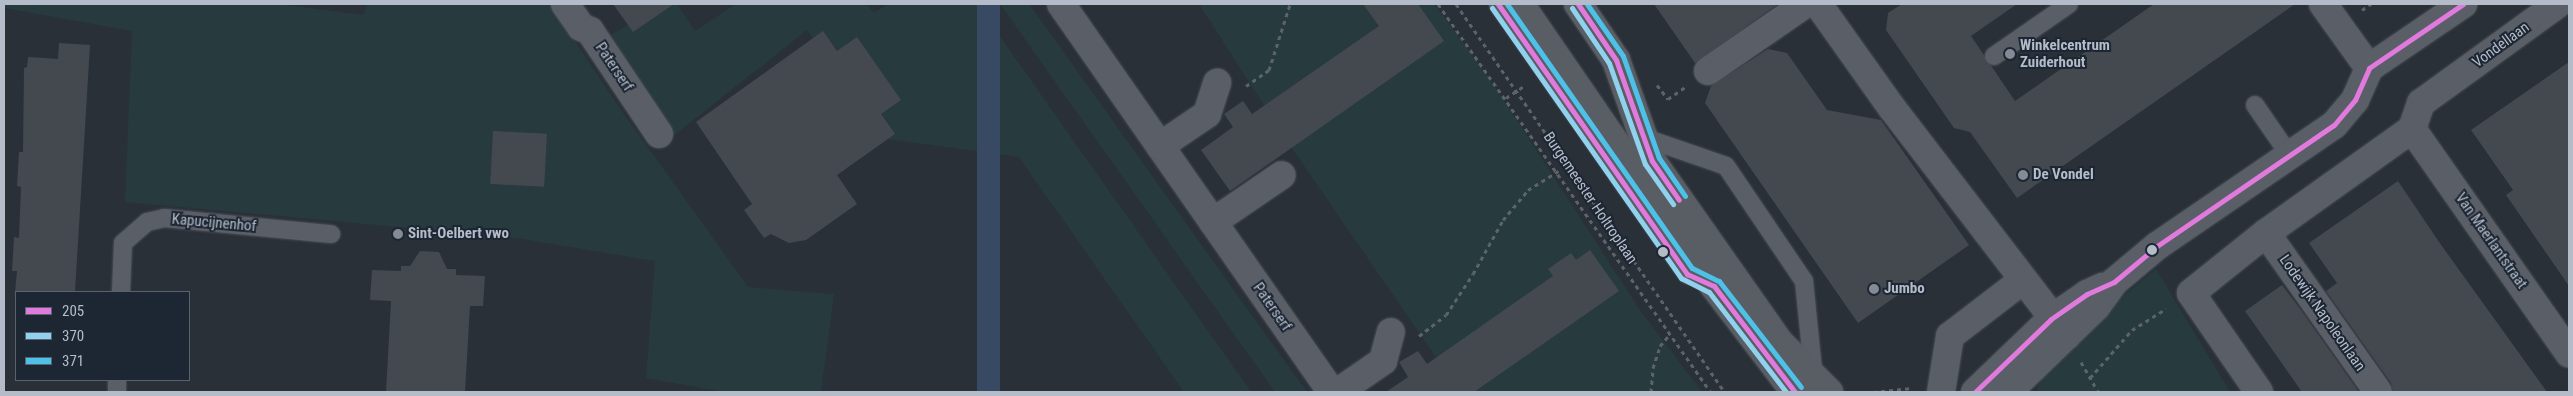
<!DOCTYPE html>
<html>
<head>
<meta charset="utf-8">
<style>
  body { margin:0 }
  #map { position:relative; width:2573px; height:396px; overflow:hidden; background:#2a3038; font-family:"Roboto Condensed",sans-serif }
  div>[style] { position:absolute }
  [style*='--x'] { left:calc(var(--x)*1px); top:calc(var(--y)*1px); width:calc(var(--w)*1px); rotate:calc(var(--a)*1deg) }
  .green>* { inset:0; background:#273a3e }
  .water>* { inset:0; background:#384963; transform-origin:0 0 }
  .building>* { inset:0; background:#444950; transform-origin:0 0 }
  .path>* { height:3px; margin-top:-1.5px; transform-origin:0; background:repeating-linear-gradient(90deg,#5d636a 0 4px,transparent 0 8px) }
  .roads { filter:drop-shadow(0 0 1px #484c53) drop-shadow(0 0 1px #484c53) }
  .lane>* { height:18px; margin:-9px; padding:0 9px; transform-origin:9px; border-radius:9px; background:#5a5e66 }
  .street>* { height:28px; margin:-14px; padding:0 14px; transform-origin:14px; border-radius:14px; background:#5a5e66 }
  .secondary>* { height:28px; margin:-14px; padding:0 14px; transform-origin:14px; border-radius:14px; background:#595d64 }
  .bus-1>* { height:5px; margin:-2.5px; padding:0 2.5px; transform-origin:2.5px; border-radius:2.5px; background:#e07add }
  .bus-2>* { height:5px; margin:-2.5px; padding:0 2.5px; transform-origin:2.5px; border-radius:2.5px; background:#90d2ee }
  .bus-3>* { height:5px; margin:-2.5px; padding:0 2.5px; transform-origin:2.5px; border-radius:2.5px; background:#4ec1e8 }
  .dots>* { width:14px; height:14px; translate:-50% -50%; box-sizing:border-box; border:2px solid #1d2633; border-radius:50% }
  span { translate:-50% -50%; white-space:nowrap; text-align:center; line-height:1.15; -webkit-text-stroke:4px #1d2633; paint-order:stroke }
  .poi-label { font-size:15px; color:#b4bcc9; font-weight:700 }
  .left { translate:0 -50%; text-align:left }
  .street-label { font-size:15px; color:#b4bcc9 }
  .frame { position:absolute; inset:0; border:5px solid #b4bcc9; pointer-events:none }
  .legend { position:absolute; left:15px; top:291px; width:175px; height:90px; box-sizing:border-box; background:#1d2633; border:1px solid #59626f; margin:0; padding:6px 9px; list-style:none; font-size:15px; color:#b4bcc9 }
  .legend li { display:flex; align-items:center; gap:10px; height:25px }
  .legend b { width:25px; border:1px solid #59626f }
</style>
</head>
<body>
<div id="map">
  <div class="green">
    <div style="clip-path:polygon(4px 4px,278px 4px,363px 15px,368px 4px,550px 4px,621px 110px,748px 287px,834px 294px,821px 392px,724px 392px,646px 378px,655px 261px,517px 238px,125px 202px,132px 31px,4px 8px)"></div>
    <div style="clip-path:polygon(663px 4px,677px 4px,695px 31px,736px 4px,867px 4px,874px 13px,888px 4px,977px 4px,1251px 392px,1184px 392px,1019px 157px,888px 139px,807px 30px,672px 137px,606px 38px)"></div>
    <div style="clip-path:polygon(1000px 4px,1029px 4px,1307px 392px,1275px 392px)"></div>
    <div style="clip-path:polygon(1199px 4px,1434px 4px,1490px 79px,1640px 310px,1702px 392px,1460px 392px,1287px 141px)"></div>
    <div style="clip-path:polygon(2156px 269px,2230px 392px,2036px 392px,2052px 355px)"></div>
  </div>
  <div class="water">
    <div style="left:977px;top:4px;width:23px;height:475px"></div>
  </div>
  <div class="building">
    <div style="clip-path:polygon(613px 4px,674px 4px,633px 32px)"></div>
    <div style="clip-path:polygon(1363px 4px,1418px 4px,1444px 41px,1230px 191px,1201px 150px,1233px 127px,1224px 114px,1243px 101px,1252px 114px,1379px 26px)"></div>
    <div style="clip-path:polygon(1654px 4px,1778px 4px,1695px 63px)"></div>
    <div style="clip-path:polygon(1902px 4px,2017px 4px,1971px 36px,2015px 101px,2154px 4px,2295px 4px,2017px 198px,1970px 132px,1954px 128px,1886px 30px,1888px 13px)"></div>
    <div style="clip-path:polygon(823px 31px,837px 51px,857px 37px,901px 100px,881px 114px,895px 134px,837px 175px,857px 204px,806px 240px,789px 243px,771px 234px,764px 238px,744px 210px,752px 204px,696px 122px)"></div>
    <div style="clip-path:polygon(59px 43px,90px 45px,75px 292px,15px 292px,17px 271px,12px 271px,14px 237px,19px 238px,21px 187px,17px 186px,19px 152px,23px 152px,24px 68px,27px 67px,28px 57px,58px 59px)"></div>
    <div style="clip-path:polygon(1768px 49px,1787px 53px,1827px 110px,1881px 120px,1969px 245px,1858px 323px,1705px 103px,1711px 86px)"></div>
    <div style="clip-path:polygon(2569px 62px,2569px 286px,2506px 195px,2513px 190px,2471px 130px)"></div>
    <div style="left:493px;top:131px;width:54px;height:53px;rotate:3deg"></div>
    <div style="clip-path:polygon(2398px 181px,2439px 242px,2547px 392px,2393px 392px,2391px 383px,2326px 291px,2337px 283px,2309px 243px)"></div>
    <div style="clip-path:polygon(1590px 250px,1619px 291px,1474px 392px,1386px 392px,1408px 377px,1399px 362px,1418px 351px,1427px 364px,1553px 276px,1548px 269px,1571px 253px,1576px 260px)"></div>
    <div style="clip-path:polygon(420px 251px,439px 252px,447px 269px,456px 269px,456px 275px,485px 276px,483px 306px,470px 306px,465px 392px,386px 392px,391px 301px,370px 300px,372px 270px,401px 271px,401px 266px,410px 266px)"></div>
    <div style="clip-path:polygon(2282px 285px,2301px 310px,2359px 392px,2302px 392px,2245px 311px)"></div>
  </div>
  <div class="path">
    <div style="--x:1438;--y:4;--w:474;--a:54.9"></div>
    <div style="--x:1456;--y:4;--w:472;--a:55.3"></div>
    <div style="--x:2362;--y:10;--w:11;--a:-34"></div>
    <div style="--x:1657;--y:85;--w:18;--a:52"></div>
    <div style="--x:1668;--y:99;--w:21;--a:-35"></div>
    <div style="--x:1246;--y:86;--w:28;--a:-35"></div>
    <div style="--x:1269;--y:70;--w:69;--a:-72.3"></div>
    <div style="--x:1506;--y:98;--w:23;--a:-34"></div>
    <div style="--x:1419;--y:336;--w:34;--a:-38"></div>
    <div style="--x:1446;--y:315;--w:49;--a:-56.6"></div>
    <div style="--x:1473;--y:274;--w:62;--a:-60.9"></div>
    <div style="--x:1503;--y:220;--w:39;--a:-50"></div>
    <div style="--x:1528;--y:190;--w:36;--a:-32"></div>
    <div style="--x:2081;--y:362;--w:34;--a:60"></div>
    <div style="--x:2090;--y:378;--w:64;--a:-48.8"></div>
    <div style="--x:2132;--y:330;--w:40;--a:-32"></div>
    <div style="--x:1651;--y:392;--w:24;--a:-85"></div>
    <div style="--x:1653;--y:368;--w:23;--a:-72"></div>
    <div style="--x:1660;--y:346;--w:16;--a:-50"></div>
    <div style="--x:1873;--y:392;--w:39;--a:-6"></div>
  </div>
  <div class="roads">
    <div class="lane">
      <div style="--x:1498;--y:4;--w:330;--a:55"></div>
      <div style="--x:1687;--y:274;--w:25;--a:23"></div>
      <div style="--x:1994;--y:56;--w:91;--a:-34.7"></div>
      <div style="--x:2255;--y:105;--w:62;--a:55.5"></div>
      <div style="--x:1641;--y:134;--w:12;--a:31"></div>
      <div style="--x:1651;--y:140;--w:79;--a:19.1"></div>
      <div style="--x:1726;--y:166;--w:139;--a:55.9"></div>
      <div style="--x:1804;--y:281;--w:99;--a:84.2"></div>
      <div style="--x:121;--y:292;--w:49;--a:-87.7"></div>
      <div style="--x:123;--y:243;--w:32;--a:-41"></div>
      <div style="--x:147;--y:222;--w:17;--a:-13"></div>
      <div style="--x:164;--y:218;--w:168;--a:5.5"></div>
      <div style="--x:117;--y:392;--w:12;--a:-90"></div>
    </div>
    <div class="street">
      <div style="--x:565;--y:4;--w:28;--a:55"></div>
      <div style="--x:581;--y:27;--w:10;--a:24"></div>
      <div style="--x:590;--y:31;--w:124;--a:56.2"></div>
      <div style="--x:1061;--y:4;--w:473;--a:55.1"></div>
      <div style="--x:1818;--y:4;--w:128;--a:54.6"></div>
      <div style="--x:1892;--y:108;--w:287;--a:52.5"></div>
      <div style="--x:2323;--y:4;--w:79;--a:54.3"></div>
      <div style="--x:1708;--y:71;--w:118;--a:-34.6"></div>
      <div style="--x:2412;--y:129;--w:274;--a:55"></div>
      <div style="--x:1160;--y:146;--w:57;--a:-34.2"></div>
      <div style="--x:1207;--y:114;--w:33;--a:-72"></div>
      <div style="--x:1213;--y:222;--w:83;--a:-34.3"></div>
      <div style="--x:2266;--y:233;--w:194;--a:54.8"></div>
      <div style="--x:1338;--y:392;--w:55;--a:-34.6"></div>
      <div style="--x:1383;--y:361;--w:30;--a:-75"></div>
      <div style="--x:1941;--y:392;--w:57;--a:-80.9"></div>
      <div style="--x:1950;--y:336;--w:92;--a:-37.5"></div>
      <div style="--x:1975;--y:392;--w:105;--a:-43.8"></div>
      <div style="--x:2051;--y:319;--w:44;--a:-34.8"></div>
      <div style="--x:2087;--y:294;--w:17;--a:-25"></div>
      <div style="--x:2008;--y:392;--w:122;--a:-44"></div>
      <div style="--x:2096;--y:307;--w:31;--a:-54"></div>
      <div style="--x:2114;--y:282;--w:56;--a:-39.9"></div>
      <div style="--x:2157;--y:246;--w:214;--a:-34.4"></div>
      <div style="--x:2334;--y:125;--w:33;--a:-50"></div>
      <div style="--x:2355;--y:100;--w:35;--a:-66"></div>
      <div style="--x:2369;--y:68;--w:114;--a:-34.2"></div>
      <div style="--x:2259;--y:392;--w:120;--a:-124.5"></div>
      <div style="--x:2191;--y:293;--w:96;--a:-38.7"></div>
      <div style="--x:2266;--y:233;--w:179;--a:-35.5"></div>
      <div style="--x:2412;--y:129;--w:28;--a:-71"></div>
      <div style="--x:2421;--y:103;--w:169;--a:-35.9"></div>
    </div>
    <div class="secondary">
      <div style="--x:1520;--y:4;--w:342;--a:55.5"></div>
      <div style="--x:1714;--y:286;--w:133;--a:52.6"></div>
      <div style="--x:1578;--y:4;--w:68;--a:55.8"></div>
      <div style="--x:1616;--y:60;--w:107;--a:70.4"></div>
      <div style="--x:1652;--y:161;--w:221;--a:54.9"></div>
      <div style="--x:1779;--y:342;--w:71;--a:45"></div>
    </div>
  </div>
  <div class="bus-1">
    <div style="--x:1498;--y:4;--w:330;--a:55"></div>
    <div style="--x:1687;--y:274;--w:30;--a:24"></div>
    <div style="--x:1714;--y:286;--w:133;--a:52.6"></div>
    <div style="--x:1578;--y:4;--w:68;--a:55.8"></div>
    <div style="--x:1616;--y:60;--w:107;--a:70.4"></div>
    <div style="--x:1652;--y:161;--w:47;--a:55.3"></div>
    <div style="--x:1975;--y:392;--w:105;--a:-43.8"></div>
    <div style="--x:2051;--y:319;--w:44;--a:-34.8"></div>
    <div style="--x:2087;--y:294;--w:30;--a:-24"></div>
    <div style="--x:2114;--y:282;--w:56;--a:-39.9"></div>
    <div style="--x:2157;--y:246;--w:214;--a:-34.4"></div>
    <div style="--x:2334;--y:125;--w:33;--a:-50"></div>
    <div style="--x:2355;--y:100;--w:35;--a:-66"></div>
    <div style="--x:2369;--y:68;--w:114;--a:-34.2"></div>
  </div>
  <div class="bus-2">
    <div style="--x:1492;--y:8;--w:330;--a:55"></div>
    <div style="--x:1681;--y:278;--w:31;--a:27"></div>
    <div style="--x:1709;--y:292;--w:126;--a:52.4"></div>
    <div style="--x:1572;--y:8;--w:66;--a:56.1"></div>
    <div style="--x:1609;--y:63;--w:107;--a:70.4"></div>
    <div style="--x:1645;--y:164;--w:49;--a:55"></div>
  </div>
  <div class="bus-3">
    <div style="--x:1507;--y:4;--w:322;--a:55"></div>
    <div style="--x:1692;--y:268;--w:30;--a:26"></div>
    <div style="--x:1719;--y:281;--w:134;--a:52.3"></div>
    <div style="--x:1587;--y:4;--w:63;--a:55.3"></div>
    <div style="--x:1623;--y:56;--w:108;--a:70.6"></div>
    <div style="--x:1659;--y:158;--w:46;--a:55.6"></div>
  </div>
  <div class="dots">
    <div style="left:2010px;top:54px;background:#848b96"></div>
    <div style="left:2023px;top:175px;background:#848b96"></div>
    <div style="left:398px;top:234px;background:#848b96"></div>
    <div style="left:2152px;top:250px;background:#b4bcc9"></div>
    <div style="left:1663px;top:252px;background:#b4bcc9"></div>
    <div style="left:1874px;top:289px;background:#848b96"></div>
  </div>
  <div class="poi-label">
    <span class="left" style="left:2020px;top:54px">Winkelcentrum<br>Zuiderhout</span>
    <span class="left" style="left:2033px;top:175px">De Vondel</span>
    <span class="left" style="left:408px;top:234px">Sint-Oelbert vwo</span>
    <span class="left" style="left:1884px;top:289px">Jumbo</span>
  </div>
  <div class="street-label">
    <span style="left:2501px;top:45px;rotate:-36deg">Vondellaan</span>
    <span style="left:614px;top:67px;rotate:56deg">Paterserf</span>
    <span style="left:1590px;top:198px;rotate:56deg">Burgemeester Holtroplaan</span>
    <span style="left:214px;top:223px;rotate:5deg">Kapucijnenhof</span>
    <span style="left:2491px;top:241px;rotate:55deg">Van Maerlantstraat</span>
    <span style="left:1272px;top:307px;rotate:55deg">Paterserf</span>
    <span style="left:2322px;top:313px;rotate:55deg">Lodewijk Napoleonlaan</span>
  </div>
  <div class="frame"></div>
  <ul class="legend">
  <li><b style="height:6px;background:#e07add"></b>205</li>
  <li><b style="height:6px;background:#90d2ee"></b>370</li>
  <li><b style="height:6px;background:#4ec1e8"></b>371</li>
  </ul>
</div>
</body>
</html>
